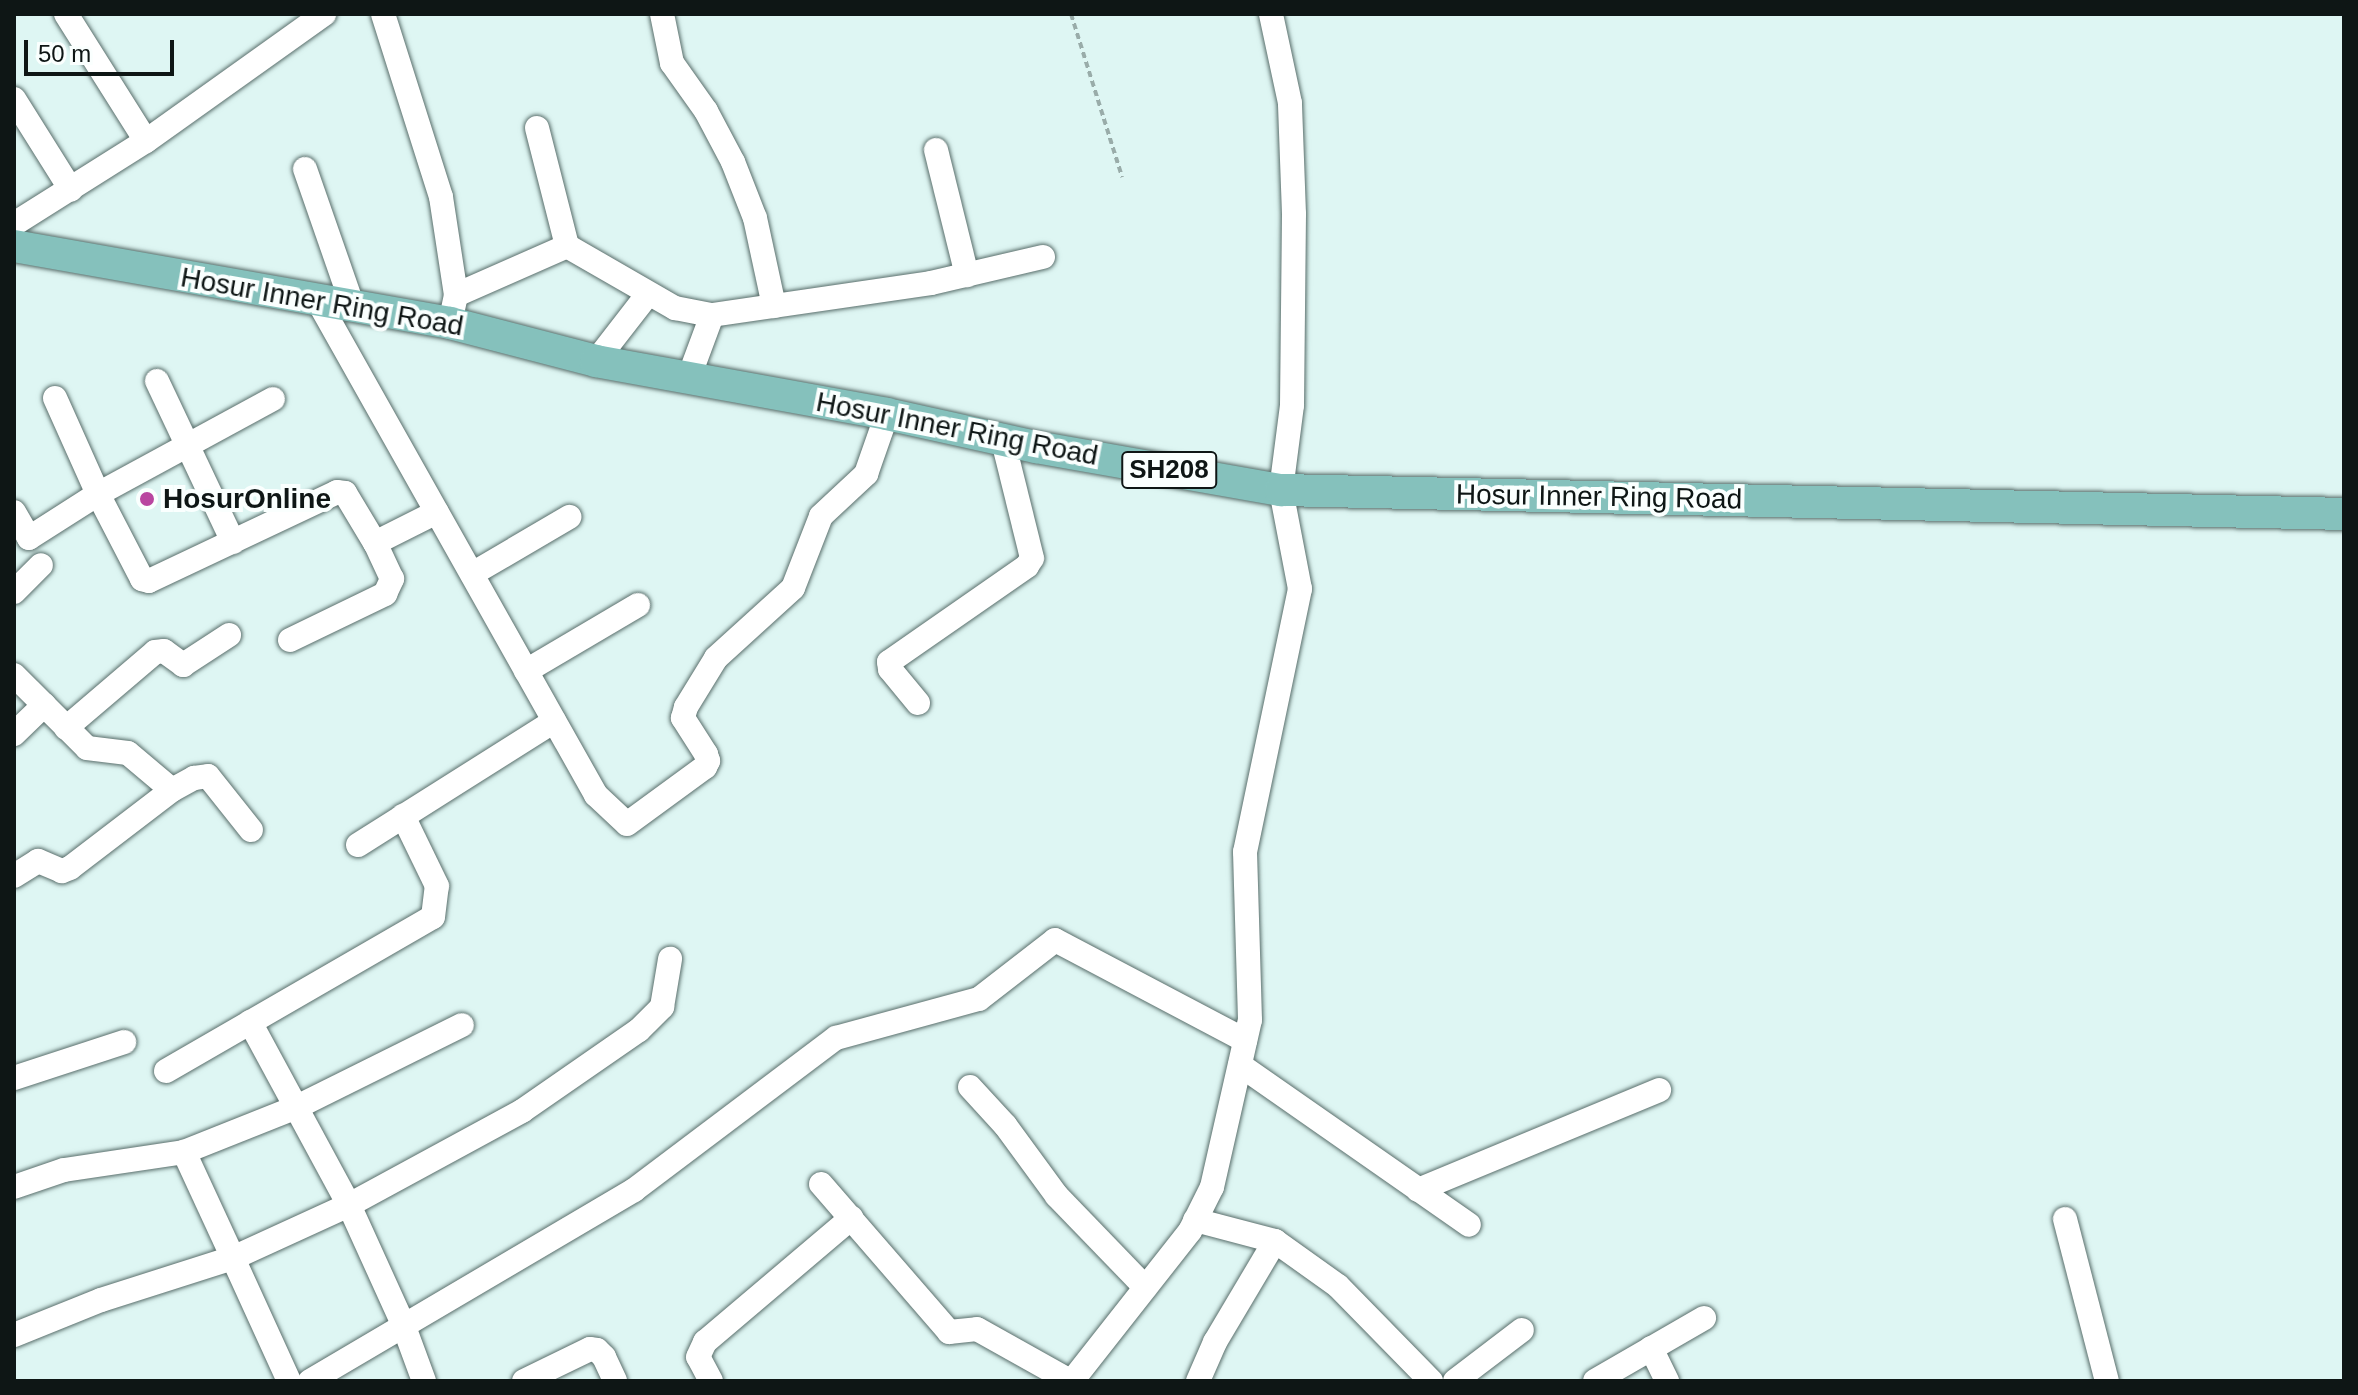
<!DOCTYPE html>
<html>
<head>
<meta charset="utf-8">
<style>
  body { margin:0 }
  #map { position:relative; width:2358px; height:1395px; overflow:hidden; background:#def6f3; font-family:Helvetica,sans-serif }
  div>[style] { position:absolute }
  [style*='--x'] { left:calc(var(--x)*1px); top:calc(var(--y)*1px); width:calc(var(--w)*1px); rotate:calc(var(--a)*1deg) }
  .path>* { height:4px; margin-top:-2px; transform-origin:0; background:repeating-linear-gradient(90deg,#99aca9 0 6px,transparent 0 10px) }
  .roads { filter:drop-shadow(0 0 2px #596e6b) drop-shadow(0 0 2px #596e6b) }
  .minor>* { height:24px; margin:-12px; padding:0 12px; transform-origin:12px; border-radius:12px; background:#fff }
  .major>* { height:32px; margin:-16px; padding:0 16px; transform-origin:16px; border-radius:16px; background:#85c1bc }
  .dots>* { width:22px; height:22px; translate:-50% -50%; box-sizing:border-box; border:4px solid #fafffe; border-radius:50% }
  span { translate:-50% -50%; white-space:nowrap; text-align:center; line-height:1.15; -webkit-text-stroke:8px #fafffe; paint-order:stroke }
  .shield-label span { padding:2px 6px; background:#fafffe; border:2px solid; border-radius:6px; -webkit-text-stroke-width:0 }
  .shield-label { font-size:26px; color:#0e1615; font-weight:700 }
  .street-label { font-size:28px; color:#0e1615 }
  .poi-label { font-size:28px; color:#0e1615; font-weight:700 }
  .left { translate:0 -50%; text-align:left }
  .frame { position:absolute; inset:0; border:16px solid #0e1615; pointer-events:none }
  .scale { position:absolute; left:24px; top:40px; width:150px; height:36px; box-sizing:border-box; border:4px solid #0e1615; border-top:0; padding-left:10px; font-size:24px; line-height:28px; white-space:nowrap; color:#0e1615; -webkit-text-stroke:6px #fafffe; paint-order:stroke }
</style>
</head>
<body>
<div id="map">
  <div class="path">
    <div style="--x:1071;--y:14;--w:171;--a:72.6"></div>
  </div>
  <div class="roads">
    <div class="minor">
      <div style="--x:66;--y:14;--w:150;--a:57.8"></div>
      <div style="--x:383;--y:14;--w:192;--a:72.4"></div>
      <div style="--x:441;--y:197;--w:99;--a:81.3"></div>
      <div style="--x:456;--y:295;--w:14;--a:102"></div>
      <div style="--x:662;--y:14;--w:50;--a:78.5"></div>
      <div style="--x:672;--y:63;--w:59;--a:54.7"></div>
      <div style="--x:706;--y:111;--w:58;--a:62.1"></div>
      <div style="--x:733;--y:162;--w:60;--a:68.6"></div>
      <div style="--x:755;--y:218;--w:90;--a:77.8"></div>
      <div style="--x:14;--y:99;--w:107;--a:57.9"></div>
      <div style="--x:537;--y:128;--w:122;--a:75.7"></div>
      <div style="--x:936;--y:150;--w:129;--a:76.1"></div>
      <div style="--x:305;--y:169;--w:146;--a:70.8"></div>
      <div style="--x:14;--y:224;--w:156;--a:-32.2"></div>
      <div style="--x:146;--y:141;--w:219;--a:-35.5"></div>
      <div style="--x:456;--y:295;--w:121;--a:-23.8"></div>
      <div style="--x:567;--y:246;--w:125;--a:29.9"></div>
      <div style="--x:675;--y:308;--w:38;--a:11"></div>
      <div style="--x:712;--y:315;--w:221;--a:-8.3"></div>
      <div style="--x:931;--y:283;--w:115;--a:-13.1"></div>
      <div style="--x:318;--y:301;--w:567;--a:60.63"></div>
      <div style="--x:596;--y:795;--w:42;--a:43.1"></div>
      <div style="--x:627;--y:824;--w:97;--a:-36.2"></div>
      <div style="--x:705;--y:767;--w:7;--a:-63"></div>
      <div style="--x:708;--y:761;--w:7;--a:-106"></div>
      <div style="--x:706;--y:754;--w:43;--a:-122.6"></div>
      <div style="--x:683;--y:718;--w:11;--a:-75"></div>
      <div style="--x:686;--y:707;--w:57;--a:-58.5"></div>
      <div style="--x:716;--y:658;--w:104;--a:-42.3"></div>
      <div style="--x:793;--y:588;--w:77;--a:-68.7"></div>
      <div style="--x:821;--y:516;--w:62;--a:-43"></div>
      <div style="--x:866;--y:474;--w:64;--a:-70.7"></div>
      <div style="--x:596;--y:361;--w:85;--a:-52.2"></div>
      <div style="--x:689;--y:377;--w:66;--a:-69.6"></div>
      <div style="--x:157;--y:381;--w:178;--a:64.7"></div>
      <div style="--x:55;--y:398;--w:105;--a:65.9"></div>
      <div style="--x:98;--y:494;--w:96;--a:62.6"></div>
      <div style="--x:142;--y:579;--w:7;--a:16"></div>
      <div style="--x:149;--y:581;--w:208;--a:-25.3"></div>
      <div style="--x:337;--y:492;--w:8;--a:7"></div>
      <div style="--x:345;--y:493;--w:58;--a:59"></div>
      <div style="--x:375;--y:543;--w:69;--a:-26.6"></div>
      <div style="--x:14;--y:512;--w:30;--a:60"></div>
      <div style="--x:29;--y:538;--w:82;--a:-32.5"></div>
      <div style="--x:98;--y:494;--w:199;--a:-28.5"></div>
      <div style="--x:472;--y:574;--w:113;--a:-30.4"></div>
      <div style="--x:14;--y:592;--w:38;--a:-45"></div>
      <div style="--x:290;--y:640;--w:106;--a:-25.8"></div>
      <div style="--x:385;--y:594;--w:17;--a:-65"></div>
      <div style="--x:392;--y:579;--w:40;--a:-115"></div>
      <div style="--x:526;--y:671;--w:130;--a:-30.5"></div>
      <div style="--x:14;--y:675;--w:103;--a:45"></div>
      <div style="--x:87;--y:748;--w:41;--a:7"></div>
      <div style="--x:128;--y:753;--w:57;--a:40.1"></div>
      <div style="--x:172;--y:790;--w:128;--a:142.6"></div>
      <div style="--x:70;--y:868;--w:9;--a:159"></div>
      <div style="--x:62;--y:871;--w:26;--a:-157"></div>
      <div style="--x:38;--y:861;--w:28;--a:148"></div>
      <div style="--x:918;--y:703;--w:44;--a:-129.5"></div>
      <div style="--x:890;--y:669;--w:7;--a:-98"></div>
      <div style="--x:889;--y:662;--w:168;--a:-34.8"></div>
      <div style="--x:1027;--y:566;--w:9;--a:-58"></div>
      <div style="--x:1032;--y:558;--w:121;--a:-103.9"></div>
      <div style="--x:66;--y:728;--w:117;--a:-40.5"></div>
      <div style="--x:155;--y:652;--w:9;--a:-6"></div>
      <div style="--x:164;--y:651;--w:24;--a:36"></div>
      <div style="--x:183;--y:665;--w:55;--a:-33.1"></div>
      <div style="--x:14;--y:734;--w:42;--a:-44"></div>
      <div style="--x:172;--y:790;--w:25;--a:-29"></div>
      <div style="--x:194;--y:778;--w:14;--a:-8"></div>
      <div style="--x:208;--y:776;--w:69;--a:51.5"></div>
      <div style="--x:358;--y:845;--w:232;--a:-32.3"></div>
      <div style="--x:250;--y:1022;--w:208;--a:61.6"></div>
      <div style="--x:349;--y:1205;--w:131;--a:65.6"></div>
      <div style="--x:403;--y:1324;--w:61;--a:69.8"></div>
      <div style="--x:1240;--y:1065;--w:279;--a:34.9"></div>
      <div style="--x:166;--y:1071;--w:308;--a:-30"></div>
      <div style="--x:433;--y:917;--w:31;--a:-83"></div>
      <div style="--x:437;--y:886;--w:78;--a:-115.9"></div>
      <div style="--x:14;--y:1078;--w:116;--a:-18.1"></div>
      <div style="--x:970;--y:1087;--w:52;--a:47.4"></div>
      <div style="--x:1005;--y:1125;--w:88;--a:53.8"></div>
      <div style="--x:1057;--y:1196;--w:127;--a:46"></div>
      <div style="--x:821;--y:1184;--w:196;--a:49.1"></div>
      <div style="--x:949;--y:1332;--w:28;--a:-6"></div>
      <div style="--x:977;--y:1329;--w:107;--a:29.2"></div>
      <div style="--x:14;--y:1187;--w:53;--a:-18.8"></div>
      <div style="--x:64;--y:1170;--w:121;--a:-8.5"></div>
      <div style="--x:184;--y:1152;--w:122;--a:-21.7"></div>
      <div style="--x:297;--y:1107;--w:184;--a:-26.4"></div>
      <div style="--x:1418;--y:1190;--w:261;--a:-22.5"></div>
      <div style="--x:2065;--y:1219;--w:167;--a:75.5"></div>
      <div style="--x:1195;--y:1220;--w:83;--a:14.7"></div>
      <div style="--x:1275;--y:1241;--w:77;--a:35.5"></div>
      <div style="--x:1338;--y:1286;--w:133;--a:45.6"></div>
      <div style="--x:14;--y:1335;--w:94;--a:-21.9"></div>
      <div style="--x:101;--y:1300;--w:139;--a:-17.7"></div>
      <div style="--x:233;--y:1258;--w:117;--a:-114.8"></div>
      <div style="--x:1651;--y:1348;--w:37;--a:64"></div>
      <div style="--x:289;--y:1381;--w:135;--a:-114.5"></div>
      <div style="--x:233;--y:1258;--w:128;--a:-24.6"></div>
      <div style="--x:349;--y:1205;--w:197;--a:-28.5"></div>
      <div style="--x:522;--y:1111;--w:142;--a:-34.7"></div>
      <div style="--x:639;--y:1030;--w:33;--a:-45"></div>
      <div style="--x:662;--y:1007;--w:49;--a:-80.5"></div>
      <div style="--x:310;--y:1381;--w:376;--a:-30.5"></div>
      <div style="--x:634;--y:1190;--w:253;--a:-37"></div>
      <div style="--x:836;--y:1038;--w:148;--a:-15.3"></div>
      <div style="--x:979;--y:999;--w:96;--a:-37.8"></div>
      <div style="--x:1055;--y:940;--w:215;--a:27.8"></div>
      <div style="--x:524;--y:1381;--w:73;--a:-25.9"></div>
      <div style="--x:590;--y:1349;--w:7;--a:8"></div>
      <div style="--x:597;--y:1350;--w:10;--a:45"></div>
      <div style="--x:604;--y:1357;--w:26;--a:65"></div>
      <div style="--x:711;--y:1381;--w:27;--a:-118"></div>
      <div style="--x:698;--y:1357;--w:17;--a:-65"></div>
      <div style="--x:705;--y:1342;--w:192;--a:-40.3"></div>
      <div style="--x:1072;--y:1381;--w:191;--a:-51.8"></div>
      <div style="--x:1190;--y:1231;--w:49;--a:-63.4"></div>
      <div style="--x:1212;--y:1187;--w:171;--a:-77.2"></div>
      <div style="--x:1250;--y:1020;--w:168;--a:-91.7"></div>
      <div style="--x:1245;--y:852;--w:269;--a:-78.2"></div>
      <div style="--x:1300;--y:589;--w:101;--a:-100.9"></div>
      <div style="--x:1281;--y:490;--w:86;--a:-82.6"></div>
      <div style="--x:1292;--y:405;--w:191;--a:-89.4"></div>
      <div style="--x:1294;--y:214;--w:111;--a:-92.1"></div>
      <div style="--x:1290;--y:103;--w:91;--a:-102.1"></div>
      <div style="--x:1198;--y:1381;--w:43;--a:-66.4"></div>
      <div style="--x:1215;--y:1342;--w:117;--a:-59.3"></div>
      <div style="--x:1455;--y:1381;--w:84;--a:-37.3"></div>
      <div style="--x:1595;--y:1381;--w:126;--a:-30"></div>
    </div>
    <div class="major">
      <div style="--x:14;--y:246;--w:443;--a:10"></div>
      <div style="--x:450;--y:323;--w:151;--a:14.6"></div>
      <div style="--x:596;--y:361;--w:296;--a:10.3"></div>
      <div style="--x:887;--y:414;--w:153;--a:12.5"></div>
      <div style="--x:1036;--y:447;--w:249;--a:10"></div>
      <div style="--x:1281;--y:490;--w:1063;--a:1.29"></div>
    </div>
  </div>
  <div class="dots">
    <div style="left:147px;top:499px;background:#b946a0"></div>
  </div>
  <div class="shield-label">
    <span style="left:1169px;top:470px">SH208</span>
  </div>
  <div class="street-label">
    <span style="left:322px;top:302px;rotate:10deg">Hosur Inner Ring Road</span>
    <span style="left:957px;top:429px;rotate:11deg">Hosur Inner Ring Road</span>
    <span style="left:1599px;top:497px;rotate:1deg">Hosur Inner Ring Road</span>
  </div>
  <div class="poi-label">
    <span class="left" style="left:163px;top:499px">HosurOnline</span>
  </div>
  <div class="frame"></div>
  <div class="scale">50 m</div>
</div>
</body>
</html>
